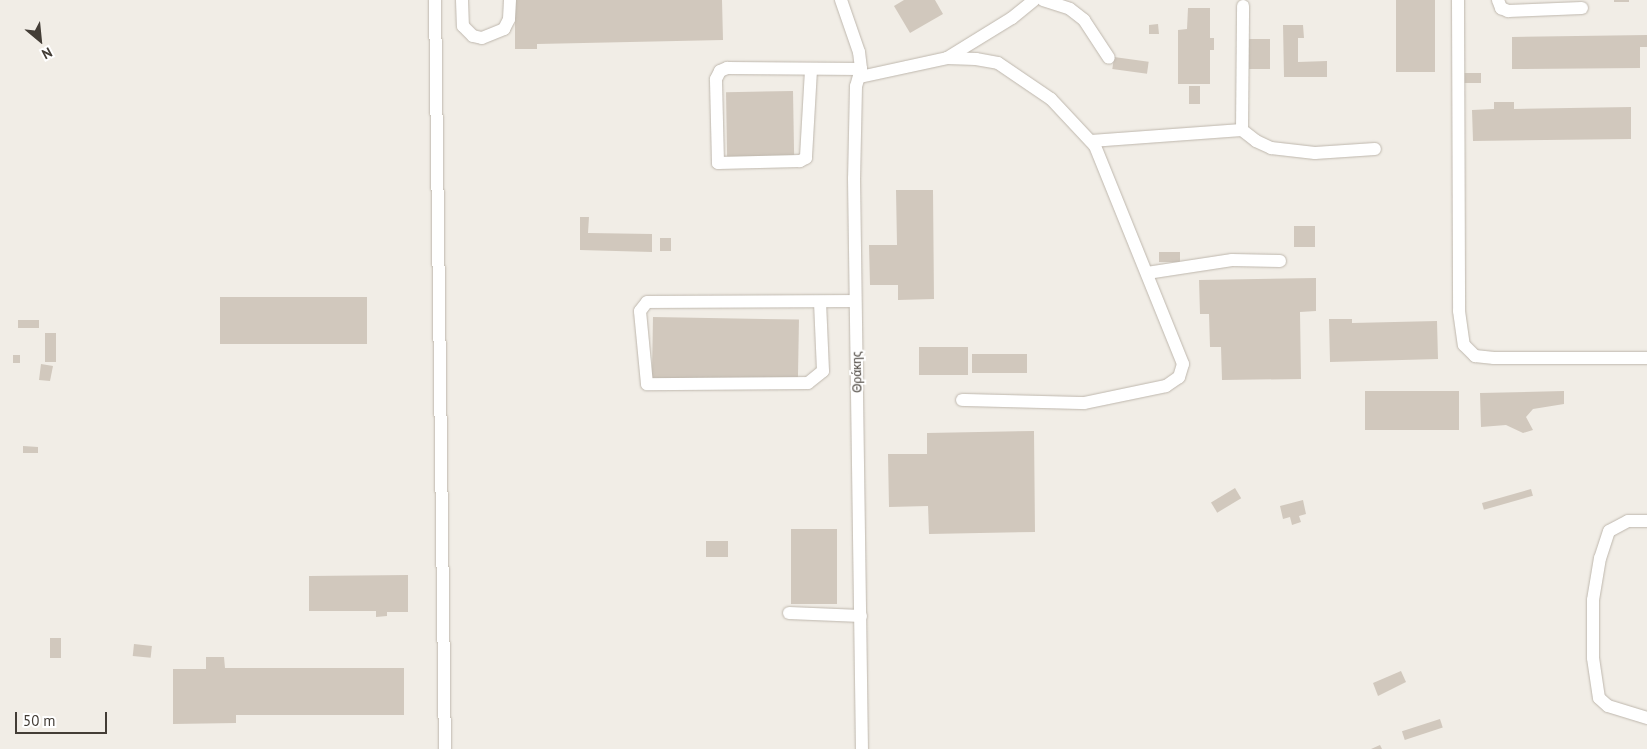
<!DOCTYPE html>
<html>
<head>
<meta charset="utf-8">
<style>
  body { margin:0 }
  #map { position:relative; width:1647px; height:749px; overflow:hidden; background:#f1ede6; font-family:"PT Sans",sans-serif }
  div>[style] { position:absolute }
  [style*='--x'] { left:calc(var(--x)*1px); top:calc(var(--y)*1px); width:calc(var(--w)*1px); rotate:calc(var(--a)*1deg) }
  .building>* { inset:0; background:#d1c8bd; transform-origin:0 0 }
  .roads { filter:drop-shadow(0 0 1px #beb7ad) drop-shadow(0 0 1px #beb7ad) }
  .minor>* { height:12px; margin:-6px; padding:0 6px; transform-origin:6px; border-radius:6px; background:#fff }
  span { translate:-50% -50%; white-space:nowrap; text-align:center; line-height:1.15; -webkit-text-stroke:4px #fff; paint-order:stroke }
  .street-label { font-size:12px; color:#433d36 }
  .north { position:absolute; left:15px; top:15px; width:50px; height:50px; -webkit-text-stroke:4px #fff; paint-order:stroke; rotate:152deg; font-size:14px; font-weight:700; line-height:20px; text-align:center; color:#433d36 }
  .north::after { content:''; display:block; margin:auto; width:18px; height:22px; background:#433d36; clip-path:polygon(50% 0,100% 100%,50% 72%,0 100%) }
  .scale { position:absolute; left:15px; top:712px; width:92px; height:22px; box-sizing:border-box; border:2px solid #433d36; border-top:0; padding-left:6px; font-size:15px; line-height:18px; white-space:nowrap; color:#433d36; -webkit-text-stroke:4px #fff; paint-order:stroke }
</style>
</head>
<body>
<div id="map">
  <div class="building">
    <div style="clip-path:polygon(515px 0,722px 0,723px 40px,537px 44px,537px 49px,515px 49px)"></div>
    <div style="clip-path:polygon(904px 0,935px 0,943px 14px,910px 33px,894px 6px)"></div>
    <div style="left:1396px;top:0;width:39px;height:72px"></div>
    <div style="left:1614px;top:0;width:15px;height:2px"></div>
    <div style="clip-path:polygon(1188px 8px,1210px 8px,1210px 38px,1214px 38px,1214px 50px,1210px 50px,1210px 84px,1178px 84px,1178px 30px,1187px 29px)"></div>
    <div style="clip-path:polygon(1158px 24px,1159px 34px,1149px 34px,1149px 25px)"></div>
    <div style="clip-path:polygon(1283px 25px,1303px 25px,1304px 38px,1298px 38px,1298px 62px,1327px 61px,1327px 77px,1284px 77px)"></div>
    <div style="clip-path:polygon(1647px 35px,1647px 47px,1640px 47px,1640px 68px,1512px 69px,1512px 37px)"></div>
    <div style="left:1270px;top:39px;width:30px;height:21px;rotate:90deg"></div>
    <div style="left:1114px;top:57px;width:35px;height:12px;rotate:8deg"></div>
    <div style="left:1481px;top:73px;width:10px;height:20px;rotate:90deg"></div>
    <div style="left:1189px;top:86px;width:11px;height:18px"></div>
    <div style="left:793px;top:91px;width:67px;height:67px;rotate:89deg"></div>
    <div style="clip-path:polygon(1494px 102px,1514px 102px,1514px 109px,1631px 107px,1631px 139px,1473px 141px,1472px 110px,1494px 109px)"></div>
    <div style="clip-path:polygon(896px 190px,933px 190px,934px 299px,898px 300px,898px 285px,870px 285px,869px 245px,897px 245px)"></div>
    <div style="clip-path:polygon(580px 217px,589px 217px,588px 233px,652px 234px,652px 252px,580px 250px)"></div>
    <div style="left:1294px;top:226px;width:21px;height:21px"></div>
    <div style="left:660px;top:238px;width:11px;height:13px"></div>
    <div style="left:1180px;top:252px;width:10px;height:21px;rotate:90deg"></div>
    <div style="clip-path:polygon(1316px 278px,1316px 311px,1300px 312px,1301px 379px,1222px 380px,1221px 347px,1210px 347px,1209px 314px,1200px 314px,1199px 280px)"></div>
    <div style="left:367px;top:297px;width:47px;height:147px;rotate:90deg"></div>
    <div style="left:653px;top:317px;width:146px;height:61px;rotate:1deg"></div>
    <div style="clip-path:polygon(1329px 319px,1352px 319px,1352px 323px,1437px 321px,1438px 359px,1330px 362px)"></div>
    <div style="left:18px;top:320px;width:21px;height:8px"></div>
    <div style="left:45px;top:333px;width:11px;height:29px"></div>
    <div style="left:968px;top:347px;width:28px;height:49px;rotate:90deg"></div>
    <div style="left:1027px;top:354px;width:19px;height:55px;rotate:90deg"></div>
    <div style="left:13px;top:355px;width:7px;height:8px"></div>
    <div style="clip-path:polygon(41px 364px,53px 366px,50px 381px,39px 380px)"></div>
    <div style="left:1459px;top:391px;width:39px;height:94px;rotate:90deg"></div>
    <div style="clip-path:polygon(1564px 391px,1564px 404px,1533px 409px,1526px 417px,1533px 430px,1523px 433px,1506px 425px,1481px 427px,1480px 393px)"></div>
    <div style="clip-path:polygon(1034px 431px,1035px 532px,929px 534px,928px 506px,889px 507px,888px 454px,927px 454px,927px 433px)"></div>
    <div style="clip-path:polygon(23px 446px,38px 447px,38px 453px,23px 453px)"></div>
    <div style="left:1235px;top:488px;width:12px;height:28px;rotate:59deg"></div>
    <div style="left:1531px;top:489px;width:7px;height:51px;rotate:74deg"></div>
    <div style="clip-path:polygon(1303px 500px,1306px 514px,1299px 516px,1301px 522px,1292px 525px,1290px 517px,1283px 519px,1280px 506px)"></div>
    <div style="left:791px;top:529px;width:46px;height:75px"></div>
    <div style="left:706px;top:541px;width:22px;height:16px"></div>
    <div style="clip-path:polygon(408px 575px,408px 612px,387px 612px,387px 616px,376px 617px,376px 611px,309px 611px,309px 576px)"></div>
    <div style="left:50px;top:638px;width:11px;height:20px"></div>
    <div style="left:134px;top:644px;width:18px;height:12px;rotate:6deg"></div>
    <div style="clip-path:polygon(206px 657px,224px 657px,225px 668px,404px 668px,404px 715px,236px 715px,236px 723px,173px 724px,173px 669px,206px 669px)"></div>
    <div style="clip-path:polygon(1401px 671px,1406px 682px,1378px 696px,1373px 683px)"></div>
    <div style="left:1440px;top:719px;width:9px;height:40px;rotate:72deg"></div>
    <div style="clip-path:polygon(1380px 745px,1382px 749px,1371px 749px)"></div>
  </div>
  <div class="roads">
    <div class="minor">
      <div style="--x:435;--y:0;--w:749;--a:89.24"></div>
      <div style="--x:462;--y:0;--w:26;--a:88"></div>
      <div style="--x:463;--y:26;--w:14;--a:45"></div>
      <div style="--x:473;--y:36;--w:9;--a:13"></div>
      <div style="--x:482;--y:38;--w:24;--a:-22"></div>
      <div style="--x:504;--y:29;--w:11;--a:-63"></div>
      <div style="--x:509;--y:19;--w:19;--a:-87"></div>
      <div style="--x:841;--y:0;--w:55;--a:70.9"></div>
      <div style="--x:859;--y:52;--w:17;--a:83"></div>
      <div style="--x:861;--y:69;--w:18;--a:106"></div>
      <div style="--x:856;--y:86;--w:92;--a:91.2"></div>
      <div style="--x:854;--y:178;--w:571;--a:89.2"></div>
      <div style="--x:1043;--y:0;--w:28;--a:18"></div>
      <div style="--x:1070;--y:9;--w:18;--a:38"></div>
      <div style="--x:1084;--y:20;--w:45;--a:56.7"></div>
      <div style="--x:1458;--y:0;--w:311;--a:89.8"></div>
      <div style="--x:1459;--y:311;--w:34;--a:82"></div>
      <div style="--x:1464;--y:345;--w:16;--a:45"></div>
      <div style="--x:1475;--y:356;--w:19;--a:6"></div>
      <div style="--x:1494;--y:358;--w:153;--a:0"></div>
      <div style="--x:1498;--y:0;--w:9;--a:69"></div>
      <div style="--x:1501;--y:8;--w:8;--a:23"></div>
      <div style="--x:1508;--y:11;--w:74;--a:-2.3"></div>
      <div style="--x:947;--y:58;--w:76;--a:-31.6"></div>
      <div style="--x:1012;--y:18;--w:28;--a:-39"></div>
      <div style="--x:811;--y:70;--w:88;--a:93.3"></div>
      <div style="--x:806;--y:158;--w:7;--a:153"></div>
      <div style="--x:800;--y:161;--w:82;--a:178.6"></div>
      <div style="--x:718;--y:163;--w:84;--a:-91.4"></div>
      <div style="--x:716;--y:79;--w:9;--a:-63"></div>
      <div style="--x:720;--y:71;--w:8;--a:-23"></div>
      <div style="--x:727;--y:68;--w:134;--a:0.4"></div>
      <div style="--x:860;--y:77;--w:89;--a:-12.3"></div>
      <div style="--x:947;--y:58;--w:29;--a:2"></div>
      <div style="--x:976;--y:59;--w:22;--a:10"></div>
      <div style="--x:998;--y:63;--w:64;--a:34.2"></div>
      <div style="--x:1051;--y:99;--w:64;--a:46.9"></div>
      <div style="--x:1095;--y:146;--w:235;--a:68"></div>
      <div style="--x:1183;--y:364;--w:14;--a:107"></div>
      <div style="--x:1179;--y:377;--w:16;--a:145"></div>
      <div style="--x:1166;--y:386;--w:84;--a:168.3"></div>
      <div style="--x:1084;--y:403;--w:122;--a:-178.6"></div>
      <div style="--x:1242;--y:130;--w:124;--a:-89.5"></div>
      <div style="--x:1091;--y:141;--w:151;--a:-4.2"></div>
      <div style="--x:1242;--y:130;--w:18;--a:38"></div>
      <div style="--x:1256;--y:141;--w:17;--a:25"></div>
      <div style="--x:1271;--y:148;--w:44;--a:6.5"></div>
      <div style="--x:1315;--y:153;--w:60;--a:-3.8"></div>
      <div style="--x:1147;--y:273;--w:86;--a:-8.7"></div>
      <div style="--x:1232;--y:260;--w:48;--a:1.2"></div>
      <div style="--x:820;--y:302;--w:69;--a:87.5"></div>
      <div style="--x:823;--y:371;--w:19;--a:141"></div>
      <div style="--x:808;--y:383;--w:161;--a:179.6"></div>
      <div style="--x:647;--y:384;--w:73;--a:-95.5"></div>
      <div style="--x:640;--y:311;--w:11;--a:-52"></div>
      <div style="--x:647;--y:302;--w:208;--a:-0.3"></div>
      <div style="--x:1647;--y:521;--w:19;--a:180"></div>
      <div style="--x:1628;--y:521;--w:21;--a:152"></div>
      <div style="--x:1609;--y:531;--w:28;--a:108"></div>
      <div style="--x:1600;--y:558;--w:43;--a:99.5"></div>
      <div style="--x:1593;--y:600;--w:58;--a:90"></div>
      <div style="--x:1593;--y:658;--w:40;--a:81.5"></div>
      <div style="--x:1599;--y:698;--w:12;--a:42"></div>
      <div style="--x:1608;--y:706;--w:41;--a:17.1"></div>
      <div style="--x:789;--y:613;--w:72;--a:2.4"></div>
    </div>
  </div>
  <div class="street-label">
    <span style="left:857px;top:372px;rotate:-91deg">Θράκης</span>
  </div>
  <div class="north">N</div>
  <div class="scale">50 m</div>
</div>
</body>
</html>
